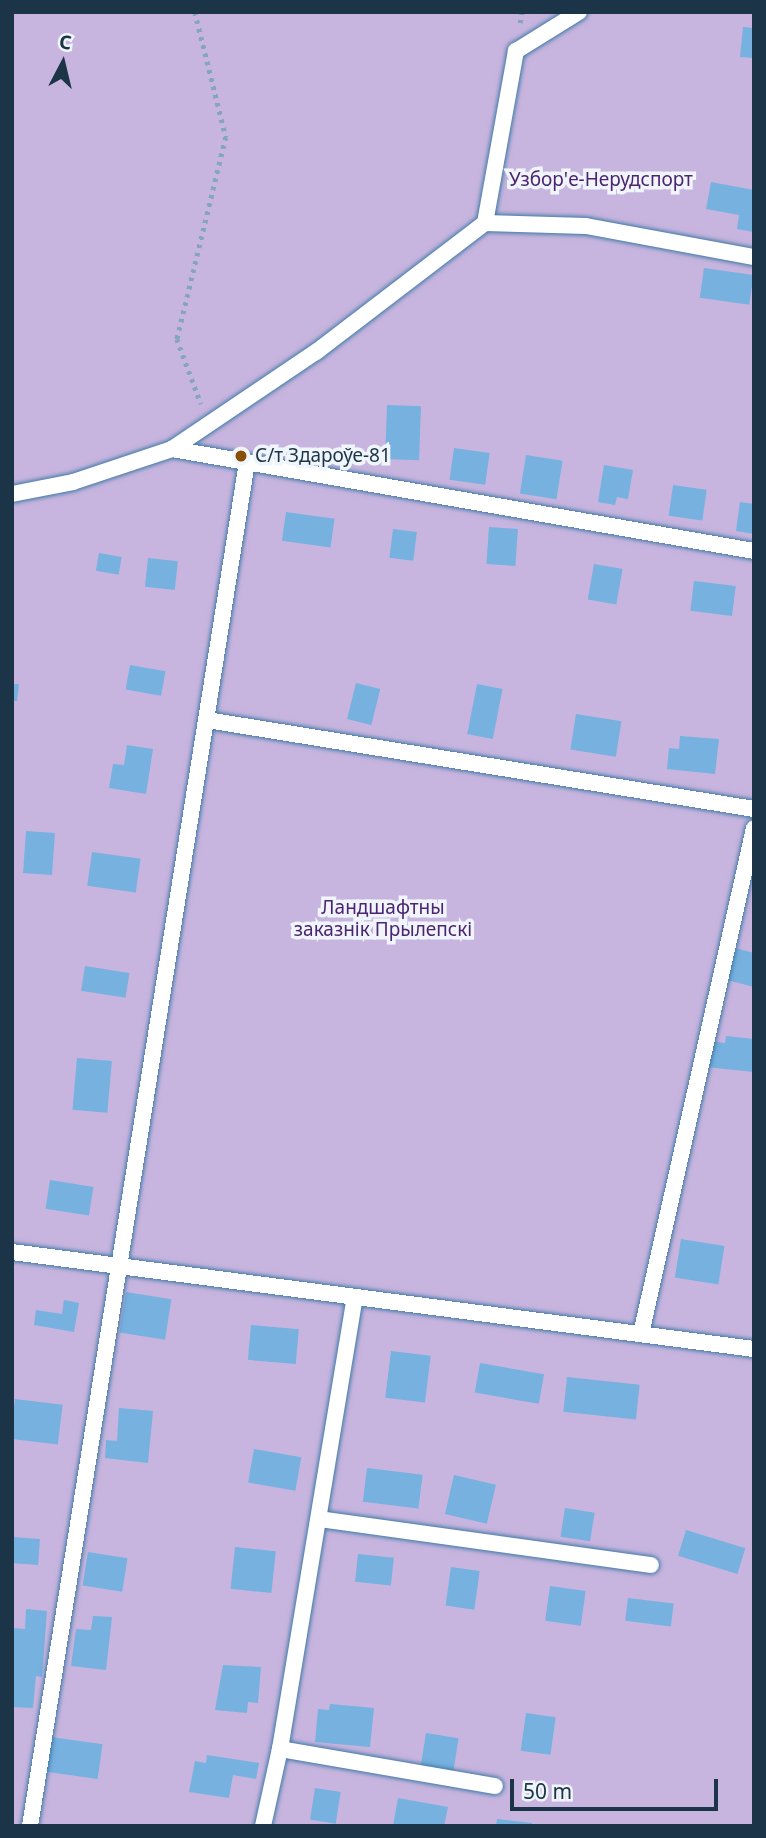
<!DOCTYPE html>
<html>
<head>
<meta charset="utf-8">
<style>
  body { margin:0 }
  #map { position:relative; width:766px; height:1838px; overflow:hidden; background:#b5d8f5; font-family:"Noto Sans",sans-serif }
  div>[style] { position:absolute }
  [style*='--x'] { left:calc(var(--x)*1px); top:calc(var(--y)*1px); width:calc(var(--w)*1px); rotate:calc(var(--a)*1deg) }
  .green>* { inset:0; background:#c7b5df; transform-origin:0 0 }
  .building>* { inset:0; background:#76b1e0; transform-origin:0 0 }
  .path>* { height:4.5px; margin-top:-2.25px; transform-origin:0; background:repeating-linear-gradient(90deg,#85a5bf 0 3.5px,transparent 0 8.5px) }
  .roads { filter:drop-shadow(0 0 2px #417aa7) drop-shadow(0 0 2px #417aa7) }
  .lane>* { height:16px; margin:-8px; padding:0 8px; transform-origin:8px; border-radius:8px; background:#fff }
  .dots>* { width:19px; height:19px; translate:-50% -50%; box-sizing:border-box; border:4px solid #eff5fa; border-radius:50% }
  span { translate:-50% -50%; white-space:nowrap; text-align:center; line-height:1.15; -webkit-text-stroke:7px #eff5fa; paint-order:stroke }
  .park-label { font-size:19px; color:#4c2472 }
  .poi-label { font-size:19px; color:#1b3447 }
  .left { translate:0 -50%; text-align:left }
  .frame { position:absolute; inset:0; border:14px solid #1b3447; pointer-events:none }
  .north { position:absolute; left:28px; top:28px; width:70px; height:70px; -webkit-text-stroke:5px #eff5fa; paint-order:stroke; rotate:7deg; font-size:19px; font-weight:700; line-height:28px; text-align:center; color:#1b3447 }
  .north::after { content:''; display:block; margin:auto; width:24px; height:32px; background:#1b3447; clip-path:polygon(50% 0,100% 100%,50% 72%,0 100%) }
  .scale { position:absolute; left:510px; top:1779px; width:208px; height:32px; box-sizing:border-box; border:4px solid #1b3447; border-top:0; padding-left:9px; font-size:21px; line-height:24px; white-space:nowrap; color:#1b3447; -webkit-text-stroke:5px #eff5fa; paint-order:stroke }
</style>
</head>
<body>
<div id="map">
  <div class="green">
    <div style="left:12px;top:12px;width:742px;height:1814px"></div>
  </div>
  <div class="building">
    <div style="clip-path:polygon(743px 27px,754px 28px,754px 58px,740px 57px)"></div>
    <div style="clip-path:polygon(711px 182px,754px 190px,754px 232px,737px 229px,739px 215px,706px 209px)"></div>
    <div style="left:704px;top:268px;width:50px;height:30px;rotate:8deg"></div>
    <div style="left:387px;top:405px;width:34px;height:54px;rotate:2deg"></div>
    <div style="left:454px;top:448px;width:36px;height:32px;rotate:8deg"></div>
    <div style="left:526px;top:455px;width:37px;height:39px;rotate:9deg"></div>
    <div style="clip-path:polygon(604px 465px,633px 470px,628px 499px,617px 497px,615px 505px,598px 502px)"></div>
    <div style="left:673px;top:485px;width:34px;height:31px;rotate:8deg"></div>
    <div style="clip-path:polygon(740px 502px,754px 504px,754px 534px,736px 531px)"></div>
    <div style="left:286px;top:512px;width:49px;height:29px;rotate:8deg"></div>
    <div style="left:489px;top:527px;width:29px;height:37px;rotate:4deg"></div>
    <div style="left:393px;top:529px;width:24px;height:29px;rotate:7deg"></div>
    <div style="left:99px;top:553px;width:23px;height:18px;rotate:10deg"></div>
    <div style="left:148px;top:558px;width:30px;height:29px;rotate:6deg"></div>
    <div style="left:594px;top:564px;width:29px;height:36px;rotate:10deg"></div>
    <div style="left:694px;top:581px;width:42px;height:30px;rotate:7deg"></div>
    <div style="left:130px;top:665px;width:36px;height:25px;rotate:10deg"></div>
    <div style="left:356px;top:683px;width:25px;height:37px;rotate:14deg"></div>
    <div style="clip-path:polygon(12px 684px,19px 684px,17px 701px,12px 701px)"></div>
    <div style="left:477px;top:684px;width:26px;height:51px;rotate:11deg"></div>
    <div style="left:576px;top:714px;width:46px;height:36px;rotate:9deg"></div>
    <div style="clip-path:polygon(680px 736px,719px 739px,715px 774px,667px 769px,669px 748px,679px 749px)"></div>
    <div style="clip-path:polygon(127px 745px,153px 749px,146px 794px,109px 788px,113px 764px,124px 765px)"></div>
    <div style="left:26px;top:831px;width:29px;height:42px;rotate:4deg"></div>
    <div style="left:92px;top:852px;width:49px;height:34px;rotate:8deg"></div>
    <div style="clip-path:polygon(735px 948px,754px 953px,754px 987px,727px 980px)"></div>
    <div style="left:85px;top:966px;width:45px;height:25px;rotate:9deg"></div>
    <div style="clip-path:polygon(726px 1036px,754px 1039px,754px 1072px,706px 1067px,709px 1041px,725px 1043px)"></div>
    <div style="left:77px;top:1058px;width:35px;height:52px;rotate:5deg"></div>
    <div style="left:50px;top:1180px;width:44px;height:29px;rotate:9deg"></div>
    <div style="left:681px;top:1239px;width:44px;height:39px;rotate:9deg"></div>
    <div style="left:126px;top:1292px;width:46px;height:41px;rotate:9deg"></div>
    <div style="clip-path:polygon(64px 1300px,79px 1303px,74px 1332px,34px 1325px,36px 1310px,62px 1314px)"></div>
    <div style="left:251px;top:1325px;width:48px;height:35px;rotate:5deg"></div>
    <div style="left:391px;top:1351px;width:40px;height:47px;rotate:7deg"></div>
    <div style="left:480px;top:1363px;width:65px;height:30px;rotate:10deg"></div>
    <div style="left:567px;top:1377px;width:73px;height:35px;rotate:6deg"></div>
    <div style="left:15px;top:1399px;width:48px;height:40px;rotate:7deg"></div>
    <div style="clip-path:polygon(119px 1408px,153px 1411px,148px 1463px,105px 1458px,106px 1440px,117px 1441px)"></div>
    <div style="left:254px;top:1449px;width:48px;height:34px;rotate:10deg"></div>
    <div style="left:367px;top:1468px;width:56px;height:34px;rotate:7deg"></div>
    <div style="left:454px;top:1475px;width:43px;height:40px;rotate:13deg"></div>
    <div style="left:565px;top:1508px;width:30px;height:29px;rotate:9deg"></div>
    <div style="left:686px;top:1530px;width:62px;height:27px;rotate:17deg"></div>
    <div style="left:12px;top:1537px;width:28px;height:26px;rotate:4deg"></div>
    <div style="left:235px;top:1547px;width:41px;height:42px;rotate:6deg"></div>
    <div style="left:88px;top:1552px;width:40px;height:34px;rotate:9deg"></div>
    <div style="left:358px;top:1554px;width:36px;height:28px;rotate:6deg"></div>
    <div style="left:451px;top:1567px;width:29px;height:39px;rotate:8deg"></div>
    <div style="left:550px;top:1586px;width:36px;height:35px;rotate:8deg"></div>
    <div style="left:628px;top:1598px;width:46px;height:23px;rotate:7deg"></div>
    <div style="clip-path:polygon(26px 1609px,47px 1611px,42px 1677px,36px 1676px,33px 1708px,13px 1707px,12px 1628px,25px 1629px)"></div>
    <div style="clip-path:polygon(93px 1616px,112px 1617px,106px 1670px,71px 1666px,76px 1629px,91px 1630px)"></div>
    <div style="clip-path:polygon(223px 1665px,261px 1667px,258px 1703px,248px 1702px,247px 1713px,215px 1710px)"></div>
    <div style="clip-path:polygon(330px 1704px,374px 1708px,370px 1747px,315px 1742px,318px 1709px,329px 1710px)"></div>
    <div style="left:526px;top:1713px;width:30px;height:38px;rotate:8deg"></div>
    <div style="left:426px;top:1733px;width:33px;height:35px;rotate:9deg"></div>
    <div style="left:51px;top:1737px;width:52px;height:35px;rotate:8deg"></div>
    <div style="clip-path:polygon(207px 1755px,259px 1763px,256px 1779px,233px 1775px,229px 1798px,189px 1792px,195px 1761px,206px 1763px)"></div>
    <div style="left:315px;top:1788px;width:26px;height:32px;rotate:9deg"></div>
    <div style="clip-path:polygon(398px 1798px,448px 1807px,444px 1826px,393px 1826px)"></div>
    <div style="clip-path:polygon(497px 1819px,532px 1823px,532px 1826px,496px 1826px)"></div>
  </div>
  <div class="path">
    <div style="--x:195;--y:12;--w:129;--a:76.1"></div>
    <div style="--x:226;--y:137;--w:208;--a:103.6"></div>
    <div style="--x:177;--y:339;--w:69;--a:69.7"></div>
    <div style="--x:520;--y:23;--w:11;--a:-80"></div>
  </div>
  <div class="roads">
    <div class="lane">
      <div style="--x:485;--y:223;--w:175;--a:-79.8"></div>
      <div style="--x:516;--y:51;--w:74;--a:-31.8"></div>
      <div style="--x:172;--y:449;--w:591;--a:9.94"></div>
      <div style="--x:12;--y:494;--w:62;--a:-11.1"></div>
      <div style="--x:73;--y:482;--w:104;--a:-18.4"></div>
      <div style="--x:172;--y:449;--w:174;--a:-34"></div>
      <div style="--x:316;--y:352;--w:213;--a:-37.4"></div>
      <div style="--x:485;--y:223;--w:101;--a:1.7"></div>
      <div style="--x:586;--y:226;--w:171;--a:10.5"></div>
      <div style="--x:207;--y:720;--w:554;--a:9.24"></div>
      <div style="--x:12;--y:1252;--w:748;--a:7.45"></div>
      <div style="--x:641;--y:1334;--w:518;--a:-77.41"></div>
      <div style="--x:319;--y:1519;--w:335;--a:7.9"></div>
      <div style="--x:280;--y:1749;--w:218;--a:9.8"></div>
      <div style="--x:30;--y:1826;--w:1381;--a:-80.96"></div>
      <div style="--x:263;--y:1826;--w:79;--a:-77.6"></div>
      <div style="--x:280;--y:1749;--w:458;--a:-80.6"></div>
    </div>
  </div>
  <div class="dots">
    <div style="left:241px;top:456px;background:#874f03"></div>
  </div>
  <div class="park-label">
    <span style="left:601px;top:180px">Узбор'е-Нерудспорт</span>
    <span style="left:383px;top:919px">Ландшафтны<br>заказнік Прылепскі</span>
  </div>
  <div class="poi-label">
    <span class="left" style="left:255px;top:456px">С/т Здароўе-81</span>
  </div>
  <div class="frame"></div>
  <div class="north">С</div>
  <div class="scale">50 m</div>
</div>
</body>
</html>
